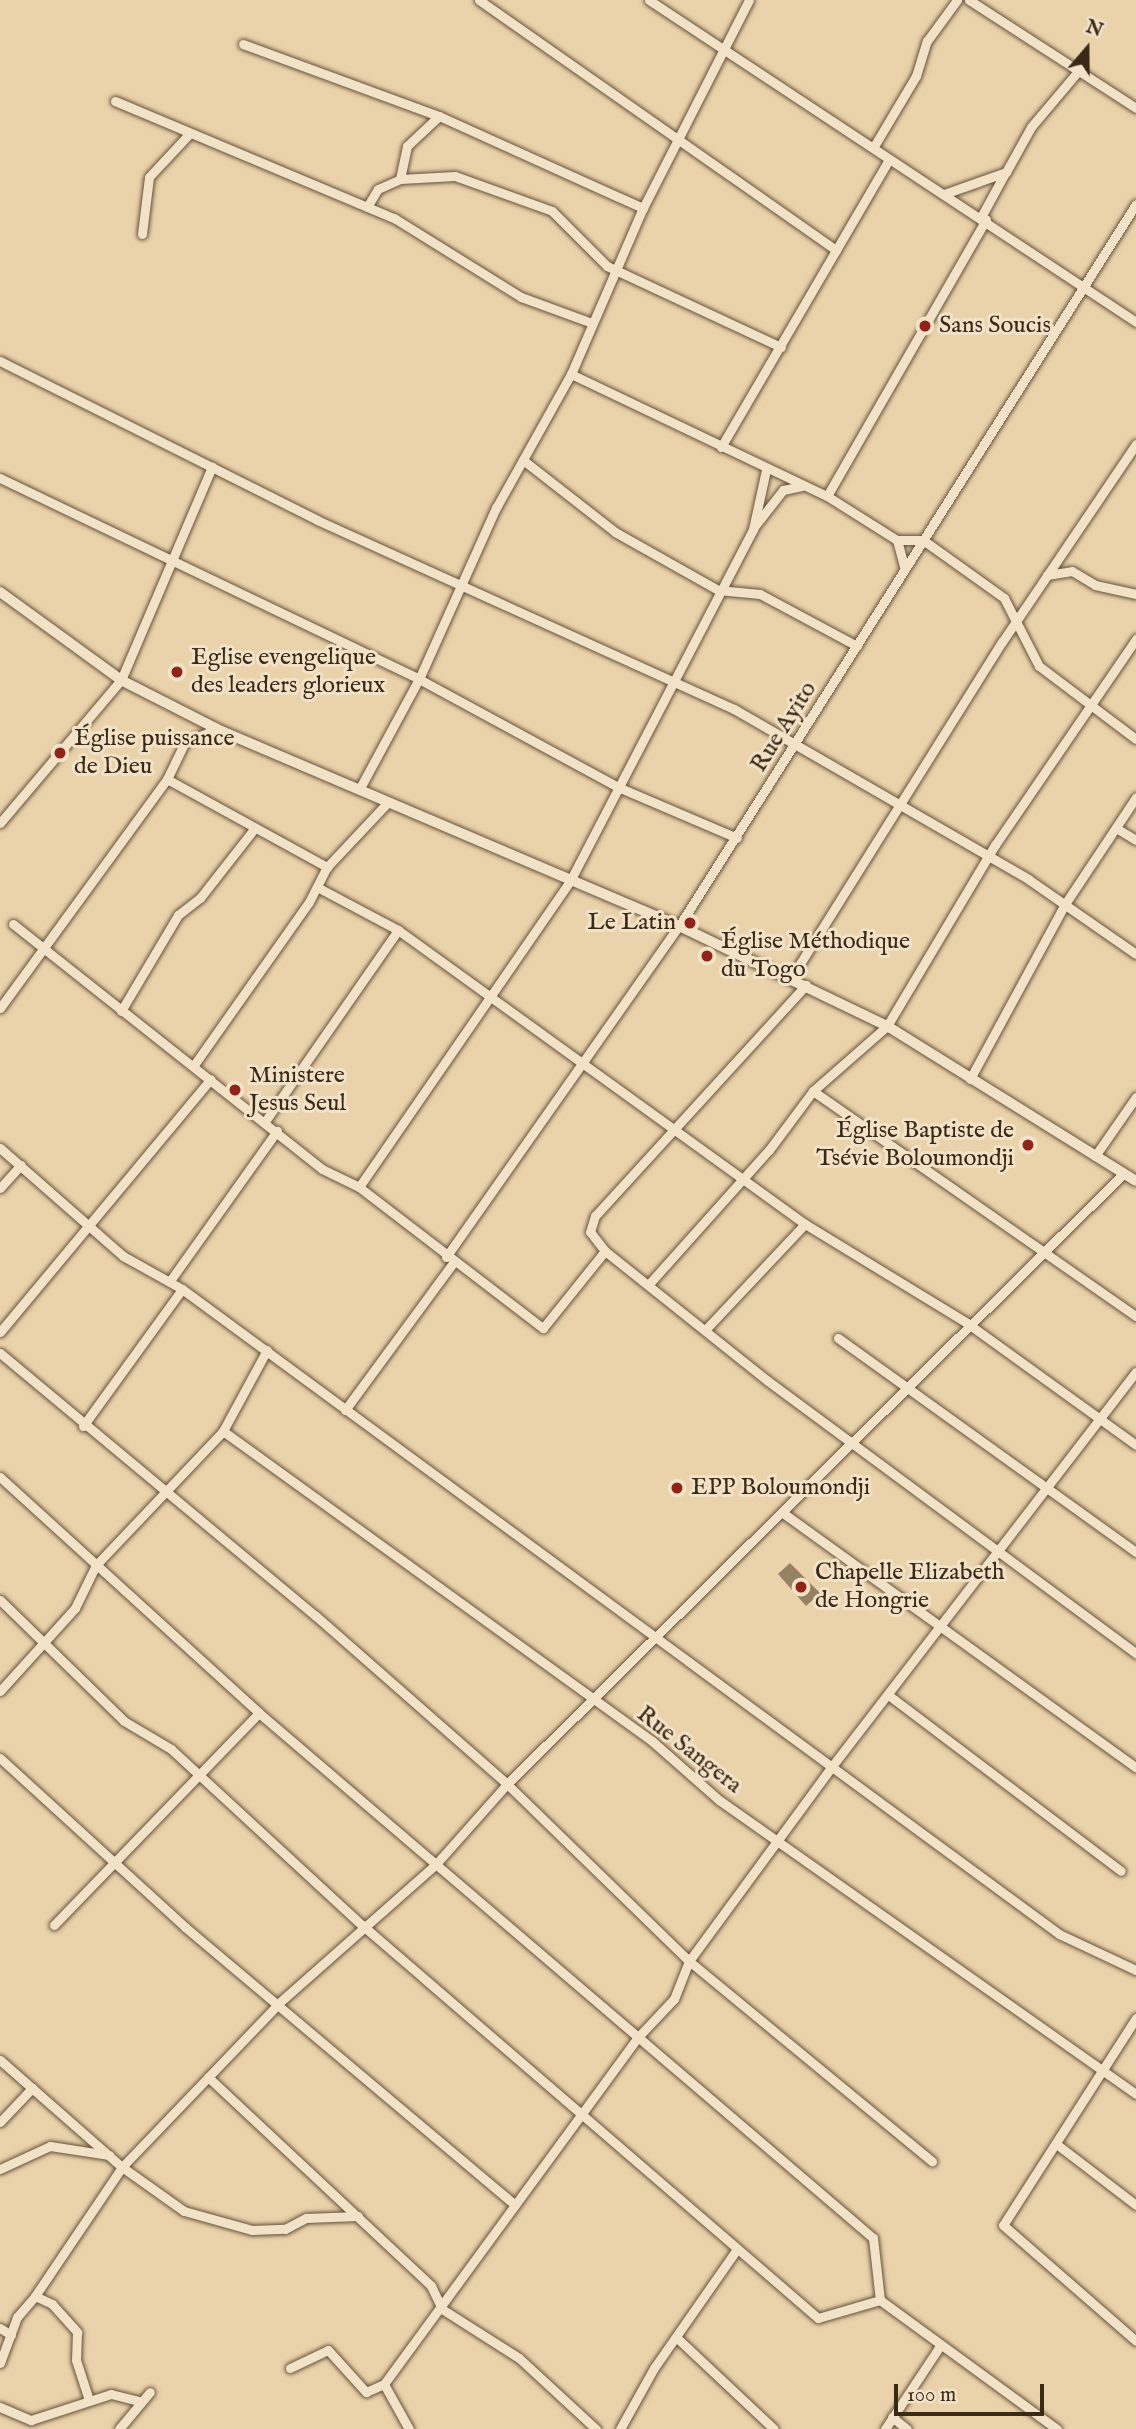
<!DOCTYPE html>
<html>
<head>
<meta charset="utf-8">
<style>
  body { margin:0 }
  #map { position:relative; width:1136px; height:2429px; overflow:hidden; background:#ead2ab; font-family:"IM FELL English",serif }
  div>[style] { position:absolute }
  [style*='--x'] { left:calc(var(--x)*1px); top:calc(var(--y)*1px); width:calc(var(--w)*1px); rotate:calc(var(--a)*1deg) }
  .building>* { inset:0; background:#968163 }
  .roads { filter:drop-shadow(0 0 2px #66533b) drop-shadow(0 0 2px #66533b) }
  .minor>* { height:9px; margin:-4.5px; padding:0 4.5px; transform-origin:4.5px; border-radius:4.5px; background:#f1e2c8 }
  .tertiary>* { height:10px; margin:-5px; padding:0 5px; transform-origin:5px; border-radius:5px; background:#f1e2c8 }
  .dots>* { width:19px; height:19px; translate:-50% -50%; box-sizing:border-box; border:4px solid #f1e2c8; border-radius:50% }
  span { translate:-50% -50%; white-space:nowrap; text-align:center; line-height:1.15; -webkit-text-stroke:6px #f1e2c8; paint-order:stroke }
  .poi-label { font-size:24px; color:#3a2916 }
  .left { translate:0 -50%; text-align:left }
  .right { translate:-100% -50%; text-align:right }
  .street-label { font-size:24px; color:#3a2916 }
  .north { position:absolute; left:1052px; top:14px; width:70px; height:70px; -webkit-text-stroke:5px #f1e2c8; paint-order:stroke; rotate:20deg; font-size:19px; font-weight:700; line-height:28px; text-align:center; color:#3a2916 }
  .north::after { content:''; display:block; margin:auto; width:24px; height:32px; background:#3a2916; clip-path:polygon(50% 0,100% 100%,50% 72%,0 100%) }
  .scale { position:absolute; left:894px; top:2384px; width:150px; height:32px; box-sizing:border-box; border:4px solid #3a2916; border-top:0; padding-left:9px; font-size:21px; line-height:24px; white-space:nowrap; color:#3a2916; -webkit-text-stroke:5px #f1e2c8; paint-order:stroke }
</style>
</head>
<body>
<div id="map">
  <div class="building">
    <div style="clip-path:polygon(790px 1563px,820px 1593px,806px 1606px,778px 1574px)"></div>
  </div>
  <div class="roads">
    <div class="minor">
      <div style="--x:479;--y:0;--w:436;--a:35"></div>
      <div style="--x:649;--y:0;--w:584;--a:33.47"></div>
      <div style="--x:969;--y:0;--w:199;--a:32.9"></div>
      <div style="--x:243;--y:44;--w:209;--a:20.2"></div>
      <div style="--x:439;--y:116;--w:224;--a:24.3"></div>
      <div style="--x:115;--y:101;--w:303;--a:22.8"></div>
      <div style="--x:394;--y:218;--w:150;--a:31.9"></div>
      <div style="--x:521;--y:297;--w:76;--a:20.1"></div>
      <div style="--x:873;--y:148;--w:84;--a:-59.2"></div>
      <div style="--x:916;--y:76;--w:37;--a:-73"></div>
      <div style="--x:927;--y:41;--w:51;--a:-53.8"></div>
      <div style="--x:400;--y:179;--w:55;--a:-3.1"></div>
      <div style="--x:455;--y:176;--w:103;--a:19.8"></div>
      <div style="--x:552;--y:211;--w:78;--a:45"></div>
      <div style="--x:607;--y:266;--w:192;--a:25"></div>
      <div style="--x:944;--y:194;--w:66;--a:-19.5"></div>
      <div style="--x:1006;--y:172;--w:51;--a:-60.9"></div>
      <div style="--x:1031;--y:127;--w:76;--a:-49.8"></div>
      <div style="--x:367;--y:207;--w:21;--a:-59"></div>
      <div style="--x:378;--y:189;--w:24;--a:-24"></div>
      <div style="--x:400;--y:179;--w:34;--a:-78"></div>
      <div style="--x:407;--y:146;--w:44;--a:-43.2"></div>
      <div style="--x:981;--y:217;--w:50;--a:-61.4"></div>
      <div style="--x:142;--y:234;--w:57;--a:-83"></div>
      <div style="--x:149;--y:177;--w:60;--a:-47"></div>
      <div style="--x:0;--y:361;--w:355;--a:26.6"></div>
      <div style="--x:317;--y:520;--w:458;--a:24.4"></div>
      <div style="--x:734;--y:709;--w:340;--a:30"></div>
      <div style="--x:1028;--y:879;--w:131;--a:34.8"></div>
      <div style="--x:571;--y:374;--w:284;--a:25.5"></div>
      <div style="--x:827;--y:496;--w:83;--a:32.2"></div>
      <div style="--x:897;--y:540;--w:30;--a:75"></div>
      <div style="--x:721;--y:447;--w:333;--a:-59.7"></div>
      <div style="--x:523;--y:460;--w:117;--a:38"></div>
      <div style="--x:615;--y:532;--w:118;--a:29.4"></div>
      <div style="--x:718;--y:590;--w:42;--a:5.4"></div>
      <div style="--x:760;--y:594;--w:110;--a:28.2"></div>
      <div style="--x:0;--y:478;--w:465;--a:25.6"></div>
      <div style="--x:419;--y:679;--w:229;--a:28.5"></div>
      <div style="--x:620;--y:788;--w:127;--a:23.1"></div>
      <div style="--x:827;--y:496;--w:319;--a:-60.1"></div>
      <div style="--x:754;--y:527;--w:47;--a:-51.9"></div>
      <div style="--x:783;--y:490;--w:19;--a:-12"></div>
      <div style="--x:897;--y:540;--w:26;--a:0"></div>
      <div style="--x:923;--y:540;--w:100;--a:35.6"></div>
      <div style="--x:1004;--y:598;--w:76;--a:62.8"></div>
      <div style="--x:1039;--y:666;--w:121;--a:37"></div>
      <div style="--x:1047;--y:575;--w:25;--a:-9"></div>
      <div style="--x:1072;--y:571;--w:27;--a:31"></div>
      <div style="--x:1095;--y:585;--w:42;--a:12.4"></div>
      <div style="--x:167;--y:779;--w:183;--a:28.8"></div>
      <div style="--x:360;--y:788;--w:124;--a:-61.6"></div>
      <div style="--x:419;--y:679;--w:188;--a:-65.8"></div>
      <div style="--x:496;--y:508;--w:154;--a:-60.8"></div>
      <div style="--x:571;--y:374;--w:181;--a:-66.6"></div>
      <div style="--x:643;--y:208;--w:233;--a:-63"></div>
      <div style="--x:0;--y:823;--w:187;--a:-49.8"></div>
      <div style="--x:121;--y:680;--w:232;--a:-66.9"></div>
      <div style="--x:1116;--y:828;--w:23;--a:31"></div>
      <div style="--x:317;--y:887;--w:92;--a:28"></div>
      <div style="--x:398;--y:930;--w:502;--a:35.84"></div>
      <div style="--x:805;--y:1224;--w:190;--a:31.4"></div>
      <div style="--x:967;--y:1323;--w:208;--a:35.8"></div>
      <div style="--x:13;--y:924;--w:394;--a:38.4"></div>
      <div style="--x:322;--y:1169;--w:41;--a:25.9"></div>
      <div style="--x:359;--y:1187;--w:232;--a:37.5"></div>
      <div style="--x:543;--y:1328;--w:99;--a:-51.2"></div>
      <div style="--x:605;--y:1251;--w:208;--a:38.6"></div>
      <div style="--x:768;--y:1381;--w:458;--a:36.5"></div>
      <div style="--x:791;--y:978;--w:397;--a:-57.9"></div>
      <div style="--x:1002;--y:642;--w:239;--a:-55.9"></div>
      <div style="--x:0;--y:1008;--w:283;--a:-53.9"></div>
      <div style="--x:167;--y:779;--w:41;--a:-64.1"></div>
      <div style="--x:185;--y:742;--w:35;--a:-22"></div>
      <div style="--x:121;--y:1011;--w:112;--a:-59.3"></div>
      <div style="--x:178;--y:915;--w:28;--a:-38"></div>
      <div style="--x:200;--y:898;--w:88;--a:-52"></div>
      <div style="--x:194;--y:1065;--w:199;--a:-54.8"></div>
      <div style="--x:309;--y:902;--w:39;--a:-63"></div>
      <div style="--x:327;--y:867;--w:89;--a:-46.8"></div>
      <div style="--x:970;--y:1079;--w:199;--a:-61.5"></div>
      <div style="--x:1065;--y:904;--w:128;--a:-56.4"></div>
      <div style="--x:813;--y:1091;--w:394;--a:34.9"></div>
      <div style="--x:266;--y:1120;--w:231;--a:-55.2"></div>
      <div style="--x:0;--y:1148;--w:164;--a:41.3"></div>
      <div style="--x:123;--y:1256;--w:68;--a:29.2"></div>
      <div style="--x:1095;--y:1156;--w:72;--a:-55.2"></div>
      <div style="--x:359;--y:1187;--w:372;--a:-55.4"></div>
      <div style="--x:570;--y:881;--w:397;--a:-62.5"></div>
      <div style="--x:753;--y:529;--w:60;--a:-77.6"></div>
      <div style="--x:0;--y:1188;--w:31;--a:-48"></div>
      <div style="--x:605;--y:1251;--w:24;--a:-128"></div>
      <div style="--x:590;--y:1232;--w:17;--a:-73"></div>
      <div style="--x:595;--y:1216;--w:313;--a:-47.6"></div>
      <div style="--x:446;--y:1257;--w:405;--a:-54.9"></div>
      <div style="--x:679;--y:926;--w:854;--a:-57.67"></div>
      <div style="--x:172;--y:1278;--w:181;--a:-54.5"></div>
      <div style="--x:649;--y:1284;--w:180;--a:-48.2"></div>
      <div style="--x:769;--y:1150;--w:74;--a:-53.3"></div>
      <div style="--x:813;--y:1091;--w:98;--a:-41.3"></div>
      <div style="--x:887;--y:1026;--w:211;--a:-59.2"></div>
      <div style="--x:995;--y:845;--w:250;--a:-55.6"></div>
      <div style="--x:706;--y:1329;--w:144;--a:-46.7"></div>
      <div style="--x:0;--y:1332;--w:329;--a:-50.2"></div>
      <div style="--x:838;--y:1338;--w:367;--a:35.7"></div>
      <div style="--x:0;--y:1353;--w:411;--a:39.8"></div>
      <div style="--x:316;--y:1616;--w:254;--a:41.3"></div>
      <div style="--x:507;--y:1784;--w:254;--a:44.2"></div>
      <div style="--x:689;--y:1961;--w:315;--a:39.5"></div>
      <div style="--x:345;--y:1410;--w:182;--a:-53.7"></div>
      <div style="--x:83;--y:1426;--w:169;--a:-54.1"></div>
      <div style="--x:182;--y:1289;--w:1089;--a:36.33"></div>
      <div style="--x:1059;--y:1934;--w:85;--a:25.1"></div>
      <div style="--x:223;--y:1431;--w:529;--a:35.85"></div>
      <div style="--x:652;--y:1741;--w:89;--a:41.4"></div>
      <div style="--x:719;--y:1800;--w:510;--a:35.19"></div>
      <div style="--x:0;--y:1477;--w:350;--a:42.3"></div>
      <div style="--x:259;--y:1713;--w:808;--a:40.53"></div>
      <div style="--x:873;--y:2238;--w:62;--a:83.6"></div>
      <div style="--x:880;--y:2300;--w:219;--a:36.1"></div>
      <div style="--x:783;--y:1513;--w:435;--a:35.8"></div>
      <div style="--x:0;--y:1600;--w:173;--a:44.3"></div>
      <div style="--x:124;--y:1721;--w:55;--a:30.8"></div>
      <div style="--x:171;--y:1749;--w:260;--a:42.7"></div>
      <div style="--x:362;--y:1925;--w:602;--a:40.76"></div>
      <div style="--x:818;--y:2318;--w:65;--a:-16.2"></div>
      <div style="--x:0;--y:1691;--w:112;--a:-47.9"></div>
      <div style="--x:75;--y:1608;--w:48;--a:-64"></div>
      <div style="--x:96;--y:1565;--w:185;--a:-46.5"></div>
      <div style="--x:223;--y:1431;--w:92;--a:-61.5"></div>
      <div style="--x:891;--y:1697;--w:288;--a:37.1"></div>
      <div style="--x:0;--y:1758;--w:251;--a:42.4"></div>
      <div style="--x:185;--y:1927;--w:431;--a:40.1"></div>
      <div style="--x:54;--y:1925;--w:295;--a:-46"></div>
      <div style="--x:1136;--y:2018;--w:246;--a:122.7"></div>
      <div style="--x:1003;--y:2225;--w:176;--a:41.1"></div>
      <div style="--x:0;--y:2060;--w:162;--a:41.3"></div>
      <div style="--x:122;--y:2167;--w:227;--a:-46.2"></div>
      <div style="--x:279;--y:2003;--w:210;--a:-41.5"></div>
      <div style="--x:436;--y:1864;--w:107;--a:-48.4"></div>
      <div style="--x:507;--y:1784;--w:868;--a:-44.72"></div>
      <div style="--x:208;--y:2077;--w:306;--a:43.1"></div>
      <div style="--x:431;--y:2286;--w:25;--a:64"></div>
      <div style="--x:442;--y:2309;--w:91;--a:32.5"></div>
      <div style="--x:519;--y:2358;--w:105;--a:42.7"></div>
      <div style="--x:0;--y:2122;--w:47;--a:-46.7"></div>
      <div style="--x:1059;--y:2146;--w:97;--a:37.5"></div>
      <div style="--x:0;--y:2169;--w:55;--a:-24.7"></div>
      <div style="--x:50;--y:2146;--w:60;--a:8.7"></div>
      <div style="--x:35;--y:2296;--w:156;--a:-56"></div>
      <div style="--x:122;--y:2167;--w:76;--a:35.4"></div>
      <div style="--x:184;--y:2211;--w:71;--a:15.6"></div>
      <div style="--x:252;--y:2230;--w:33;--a:-2"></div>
      <div style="--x:285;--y:2229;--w:24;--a:-28"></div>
      <div style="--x:306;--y:2218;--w:52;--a:-2.2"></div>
      <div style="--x:0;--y:2328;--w:13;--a:32"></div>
      <div style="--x:676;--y:2337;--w:134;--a:43.2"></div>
      <div style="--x:0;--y:2363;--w:49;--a:-69.7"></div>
      <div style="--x:17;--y:2317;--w:28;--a:-49"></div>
      <div style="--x:35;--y:2296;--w:19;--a:25"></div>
      <div style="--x:52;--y:2304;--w:38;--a:48"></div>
      <div style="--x:77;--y:2332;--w:28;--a:92"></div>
      <div style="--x:76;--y:2360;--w:40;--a:72"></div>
      <div style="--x:290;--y:2368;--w:42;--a:-25.3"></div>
      <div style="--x:328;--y:2350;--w:57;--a:47.9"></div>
      <div style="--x:366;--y:2392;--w:20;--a:-24"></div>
      <div style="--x:0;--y:2407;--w:34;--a:23"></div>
      <div style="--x:31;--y:2420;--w:84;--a:-18"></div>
      <div style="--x:111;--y:2394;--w:29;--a:14"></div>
      <div style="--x:892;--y:2417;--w:19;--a:39"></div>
      <div style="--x:119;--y:2429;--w:48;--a:-50"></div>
      <div style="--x:409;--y:2429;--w:51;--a:-119.1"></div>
      <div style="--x:384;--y:2384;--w:431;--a:-53.8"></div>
      <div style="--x:639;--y:2036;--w:51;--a:-46.6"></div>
      <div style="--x:674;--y:1999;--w:41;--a:-68.5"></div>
      <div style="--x:689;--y:1961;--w:243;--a:-53.7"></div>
      <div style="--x:833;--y:1765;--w:496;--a:-52.4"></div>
      <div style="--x:620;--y:2429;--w:70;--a:-60.9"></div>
      <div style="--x:654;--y:2368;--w:145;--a:-55.1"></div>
      <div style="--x:885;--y:2429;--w:100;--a:-56.5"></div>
    </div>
    <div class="tertiary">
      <div style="--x:0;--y:592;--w:150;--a:36"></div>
      <div style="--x:121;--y:680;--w:108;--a:27"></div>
      <div style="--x:217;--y:729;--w:502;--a:23.09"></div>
      <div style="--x:679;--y:926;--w:231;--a:25.7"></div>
      <div style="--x:887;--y:1026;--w:293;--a:31.9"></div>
    </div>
  </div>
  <div class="dots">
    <div style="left:925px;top:326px;background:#8f2418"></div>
    <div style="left:177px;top:672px;background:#8f2418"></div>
    <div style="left:60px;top:753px;background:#8f2418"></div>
    <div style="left:690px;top:923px;background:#8f2418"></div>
    <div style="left:707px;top:956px;background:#8f2418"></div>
    <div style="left:235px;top:1090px;background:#8f2418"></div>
    <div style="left:1028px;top:1145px;background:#8f2418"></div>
    <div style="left:677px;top:1488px;background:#8f2418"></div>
    <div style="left:801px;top:1587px;background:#8f2418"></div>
  </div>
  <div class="poi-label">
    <span class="left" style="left:939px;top:326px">Sans Soucis</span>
    <span class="left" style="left:191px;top:672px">Eglise evengelique<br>des leaders glorieux</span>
    <span class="left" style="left:74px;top:753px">Église puissance<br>de Dieu</span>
    <span class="right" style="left:676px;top:923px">Le Latin</span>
    <span class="left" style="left:721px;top:956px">Église Méthodique<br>du Togo</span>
    <span class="left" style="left:249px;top:1090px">Ministere<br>Jesus Seul</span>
    <span class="right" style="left:1014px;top:1145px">Église Baptiste de<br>Tsévie Boloumondji</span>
    <span class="left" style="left:691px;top:1488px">EPP Boloumondji</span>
    <span class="left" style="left:815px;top:1587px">Chapelle Elizabeth<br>de Hongrie</span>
  </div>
  <div class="street-label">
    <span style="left:784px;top:727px;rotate:-58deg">Rue Ayito</span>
    <span style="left:689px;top:1750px;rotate:38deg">Rue Sangera</span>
  </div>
  <div class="north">N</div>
  <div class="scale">100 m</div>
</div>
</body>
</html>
